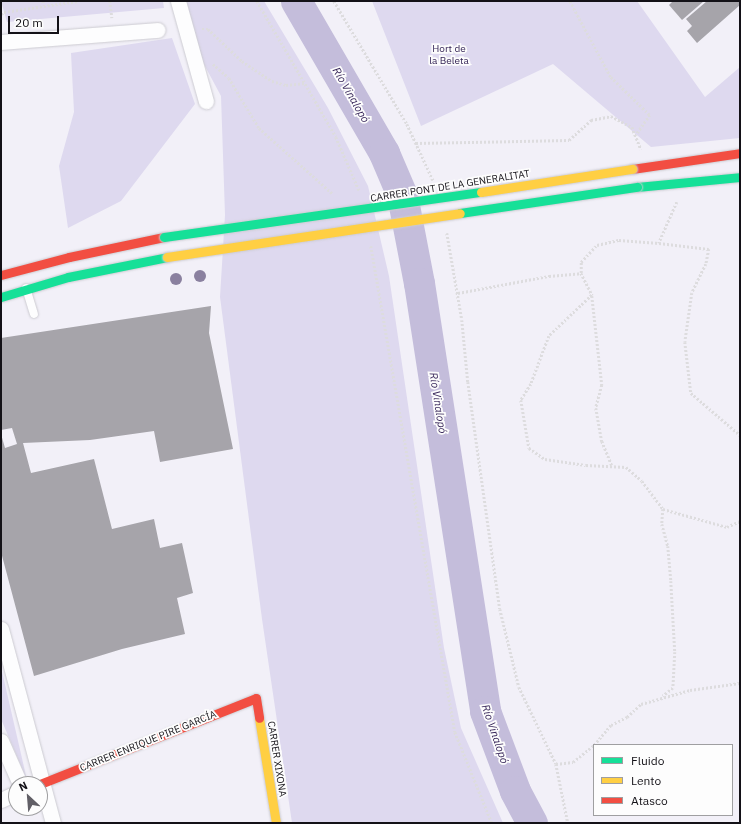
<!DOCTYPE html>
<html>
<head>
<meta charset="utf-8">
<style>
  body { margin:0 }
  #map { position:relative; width:741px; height:824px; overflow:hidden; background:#f2f0f8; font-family:"IBM Plex Sans",sans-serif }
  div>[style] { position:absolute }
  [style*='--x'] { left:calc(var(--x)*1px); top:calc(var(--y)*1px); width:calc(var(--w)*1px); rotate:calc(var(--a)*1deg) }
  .green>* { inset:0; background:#ded9ef }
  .river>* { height:31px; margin:-15.5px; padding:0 15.5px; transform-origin:15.5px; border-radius:15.5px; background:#c4bddb }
  .building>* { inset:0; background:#a6a4aa }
  .path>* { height:2.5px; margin-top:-1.25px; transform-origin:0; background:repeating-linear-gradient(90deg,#dddcde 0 2px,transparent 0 4px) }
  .roads { filter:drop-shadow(0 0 1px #cccbd1) drop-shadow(0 0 1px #cccbd1) }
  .lane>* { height:8px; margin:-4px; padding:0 4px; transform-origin:4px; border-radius:4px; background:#fdfdfe }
  .street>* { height:15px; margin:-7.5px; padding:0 7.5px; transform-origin:7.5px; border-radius:7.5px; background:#fdfdfe }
  .fast>* { height:9px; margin:-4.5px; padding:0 4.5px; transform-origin:4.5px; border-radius:4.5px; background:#16e098 }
  .slow>* { height:9px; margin:-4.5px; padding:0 4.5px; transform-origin:4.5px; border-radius:4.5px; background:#ffcf43 }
  .jam>* { height:9px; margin:-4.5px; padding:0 4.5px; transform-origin:4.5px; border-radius:4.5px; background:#f24e42 }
  .bridges { filter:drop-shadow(0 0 1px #cccbd1) drop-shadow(0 0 1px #cccbd1) }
  .fast-bridge>* { height:9px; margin:-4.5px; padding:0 4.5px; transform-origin:4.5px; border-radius:4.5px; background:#16e098 }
  .slow-bridge>* { height:9px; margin:-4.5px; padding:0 4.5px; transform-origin:4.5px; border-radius:4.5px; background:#ffcf43 }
  .trees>* { width:12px; height:12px; margin:-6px; border-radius:50%; background:#8a809f }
  span { translate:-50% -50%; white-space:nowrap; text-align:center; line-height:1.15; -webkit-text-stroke:3.5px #fdfdfd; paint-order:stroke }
  .park-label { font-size:10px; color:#342456 }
  .street-label { font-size:10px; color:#131117 }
  .water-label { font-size:11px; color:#38275a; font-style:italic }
  .frame { position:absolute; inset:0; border:2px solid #131117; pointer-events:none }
  .legend { position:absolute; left:593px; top:744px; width:140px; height:72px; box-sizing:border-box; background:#fdfdfd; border:1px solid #9f9fa1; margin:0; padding:5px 7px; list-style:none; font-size:12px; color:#131117 }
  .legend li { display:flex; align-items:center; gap:8px; height:20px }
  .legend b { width:20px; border:1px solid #9f9fa1 }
  .north { position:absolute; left:8px; top:776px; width:40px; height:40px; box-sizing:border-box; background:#fdfdfd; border:1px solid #9f9fa1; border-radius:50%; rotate:334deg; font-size:11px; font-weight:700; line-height:16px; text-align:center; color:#131117 }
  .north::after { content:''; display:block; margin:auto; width:14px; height:18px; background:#615f66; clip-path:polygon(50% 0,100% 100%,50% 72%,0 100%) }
  .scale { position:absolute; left:8px; top:16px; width:51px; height:18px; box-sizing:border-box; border:2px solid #131117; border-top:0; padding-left:5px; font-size:12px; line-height:14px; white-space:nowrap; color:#131117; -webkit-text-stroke:3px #fdfdfd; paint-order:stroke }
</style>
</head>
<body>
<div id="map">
  <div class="green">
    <div style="clip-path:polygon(1px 1px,163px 1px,164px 8px,7px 22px)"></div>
    <div style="clip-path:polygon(186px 1px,264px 1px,328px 108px,368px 186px,389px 276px,444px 648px,461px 728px,503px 823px,292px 823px,262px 619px,220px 297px,225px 215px,221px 96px,199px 55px)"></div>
    <div style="clip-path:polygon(372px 1px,637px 1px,705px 97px,740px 67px,740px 138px,651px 147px,553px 64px,421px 126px)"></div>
    <div style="clip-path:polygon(172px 38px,195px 104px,121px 201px,68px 228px,59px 166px,74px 112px,71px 53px)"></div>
    <div style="clip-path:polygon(1px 667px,27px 780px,1px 719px)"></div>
  </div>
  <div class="river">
    <div style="--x:296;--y:1;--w:176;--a:59.9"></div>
    <div style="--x:384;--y:153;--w:46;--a:66.8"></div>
    <div style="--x:402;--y:195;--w:90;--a:79.1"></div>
    <div style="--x:419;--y:283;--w:433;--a:81.2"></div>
    <div style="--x:485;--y:711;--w:85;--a:69.4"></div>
    <div style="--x:515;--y:791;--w:36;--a:62"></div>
  </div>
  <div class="building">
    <div style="clip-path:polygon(673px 1px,704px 1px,682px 20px,669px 5px)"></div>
    <div style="clip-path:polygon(707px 1px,740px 1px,740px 5px,697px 43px,687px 31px,692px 26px,686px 19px)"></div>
    <div style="clip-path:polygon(211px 306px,209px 333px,233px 449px,160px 462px,154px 431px,90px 440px,23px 443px,31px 473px,94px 459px,112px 529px,154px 519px,160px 548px,182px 543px,193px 593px,177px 598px,185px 634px,122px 649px,34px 676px,1px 552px,1px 434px,5px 448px,17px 444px,12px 428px,1px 430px,1px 338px)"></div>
  </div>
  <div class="path">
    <div style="--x:43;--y:1;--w:4;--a:76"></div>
    <div style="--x:110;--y:1;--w:17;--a:83"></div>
    <div style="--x:257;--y:1;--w:157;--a:59.8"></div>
    <div style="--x:336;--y:137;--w:58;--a:66.5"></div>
    <div style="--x:334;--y:1;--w:143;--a:59.3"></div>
    <div style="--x:407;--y:124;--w:62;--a:65.1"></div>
    <div style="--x:570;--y:1;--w:86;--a:61.7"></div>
    <div style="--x:611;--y:77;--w:54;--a:44.3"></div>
    <div style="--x:650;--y:115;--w:24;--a:125"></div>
    <div style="--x:1;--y:14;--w:4;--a:-34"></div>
    <div style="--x:4;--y:12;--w:75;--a:-8.5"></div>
    <div style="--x:202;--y:29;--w:6;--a:0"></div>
    <div style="--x:208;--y:29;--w:47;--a:43.3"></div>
    <div style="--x:242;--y:61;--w:36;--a:34"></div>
    <div style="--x:272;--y:81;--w:15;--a:16"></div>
    <div style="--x:286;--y:85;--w:18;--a:-6"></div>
    <div style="--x:213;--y:64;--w:21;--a:41"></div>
    <div style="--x:229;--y:78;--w:58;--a:59"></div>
    <div style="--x:259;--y:128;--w:99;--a:41.7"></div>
    <div style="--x:416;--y:143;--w:153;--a:-1.1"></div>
    <div style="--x:569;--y:140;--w:30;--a:-42"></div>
    <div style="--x:591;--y:120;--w:20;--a:-11"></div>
    <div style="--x:611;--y:116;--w:24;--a:28"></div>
    <div style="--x:632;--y:127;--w:24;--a:68"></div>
    <div style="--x:677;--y:202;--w:45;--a:113.7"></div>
    <div style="--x:659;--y:243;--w:50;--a:6.8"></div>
    <div style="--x:709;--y:249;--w:15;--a:101"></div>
    <div style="--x:706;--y:264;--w:32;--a:116"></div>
    <div style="--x:692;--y:293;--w:49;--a:98.1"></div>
    <div style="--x:685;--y:342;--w:51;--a:83.3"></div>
    <div style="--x:691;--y:393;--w:65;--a:40.6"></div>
    <div style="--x:447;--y:233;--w:88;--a:80.2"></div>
    <div style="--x:462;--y:320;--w:62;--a:84.5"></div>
    <div style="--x:468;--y:382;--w:229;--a:82"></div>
    <div style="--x:500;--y:609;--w:80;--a:76.3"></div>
    <div style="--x:519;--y:687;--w:85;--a:64.3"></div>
    <div style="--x:556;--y:764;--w:60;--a:78.5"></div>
    <div style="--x:371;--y:246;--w:493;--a:80.2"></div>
    <div style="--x:455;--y:732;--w:98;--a:67.9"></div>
    <div style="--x:581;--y:273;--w:11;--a:-90"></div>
    <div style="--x:581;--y:262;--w:23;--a:-47"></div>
    <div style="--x:597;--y:245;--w:23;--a:-13"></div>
    <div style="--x:619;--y:240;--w:40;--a:4.3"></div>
    <div style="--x:458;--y:293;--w:93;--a:-10.6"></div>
    <div style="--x:549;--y:276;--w:32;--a:-5"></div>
    <div style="--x:581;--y:273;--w:25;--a:63"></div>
    <div style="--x:592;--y:295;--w:59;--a:136.4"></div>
    <div style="--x:549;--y:336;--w:51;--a:110.6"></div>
    <div style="--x:531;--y:384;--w:19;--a:122"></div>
    <div style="--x:521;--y:400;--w:49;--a:80.5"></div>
    <div style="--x:529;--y:448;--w:19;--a:35"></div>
    <div style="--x:545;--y:459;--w:41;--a:8.3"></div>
    <div style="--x:586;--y:465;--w:40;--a:2.9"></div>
    <div style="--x:626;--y:467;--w:21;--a:41"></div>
    <div style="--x:642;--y:481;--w:35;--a:53"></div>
    <div style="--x:663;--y:509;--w:66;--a:15.7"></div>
    <div style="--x:727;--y:527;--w:14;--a:-25"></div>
    <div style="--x:592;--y:296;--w:90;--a:83.6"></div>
    <div style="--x:602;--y:385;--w:24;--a:105"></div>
    <div style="--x:596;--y:408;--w:34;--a:80"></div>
    <div style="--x:602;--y:441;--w:27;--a:68"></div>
    <div style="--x:663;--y:509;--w:15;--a:94"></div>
    <div style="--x:662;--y:524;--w:23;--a:75"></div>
    <div style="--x:668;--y:546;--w:35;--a:85"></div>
    <div style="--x:671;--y:581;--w:71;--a:86.8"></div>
    <div style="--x:675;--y:652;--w:36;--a:93"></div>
    <div style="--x:673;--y:688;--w:13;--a:141"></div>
    <div style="--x:556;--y:764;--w:17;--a:-7"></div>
    <div style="--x:573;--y:762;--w:27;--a:-39"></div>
    <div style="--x:594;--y:745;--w:26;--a:-50"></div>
    <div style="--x:611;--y:725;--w:18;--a:-27"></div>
    <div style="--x:627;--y:717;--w:19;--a:-43"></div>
    <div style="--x:641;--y:704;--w:51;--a:-15.9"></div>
    <div style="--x:690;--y:690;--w:50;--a:-8"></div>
  </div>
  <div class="roads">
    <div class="lane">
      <div style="--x:26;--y:288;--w:27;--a:73"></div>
    </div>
    <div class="street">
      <div style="--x:178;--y:1;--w:104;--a:74.4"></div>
      <div style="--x:1;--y:42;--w:157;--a:-4.4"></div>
      <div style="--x:1;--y:629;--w:201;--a:75"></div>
      <div style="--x:1;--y:741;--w:47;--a:66.2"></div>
      <div style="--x:1;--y:800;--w:17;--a:-25"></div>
    </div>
    <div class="fast">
      <div style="--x:637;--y:187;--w:103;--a:-5.5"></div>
      <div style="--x:1;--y:297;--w:70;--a:-16.6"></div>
      <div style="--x:68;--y:277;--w:101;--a:-11.4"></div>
    </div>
    <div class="slow">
      <div style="--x:259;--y:718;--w:106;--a:80.8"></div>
    </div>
    <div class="jam">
      <div style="--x:632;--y:169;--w:109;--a:-8.4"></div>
      <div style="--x:1;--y:275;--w:70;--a:-14.8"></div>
      <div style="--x:69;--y:257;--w:97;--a:-11.9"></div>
      <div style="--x:40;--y:784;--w:232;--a:-21.7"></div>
      <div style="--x:256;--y:698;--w:20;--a:81"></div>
    </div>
  </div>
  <div class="bridges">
    <div class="fast-bridge">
      <div style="--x:460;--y:213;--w:179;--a:-8.4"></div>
      <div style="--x:164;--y:237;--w:320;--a:-8.1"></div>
    </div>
    <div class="slow-bridge">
      <div style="--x:481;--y:192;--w:153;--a:-8.7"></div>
      <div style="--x:167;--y:257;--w:296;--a:-8.5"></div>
    </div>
  </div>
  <div class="trees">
    <div style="left:200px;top:276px"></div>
    <div style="left:176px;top:279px"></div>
  </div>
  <div class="park-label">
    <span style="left:449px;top:54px">Hort de<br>la Beleta</span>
  </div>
  <div class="street-label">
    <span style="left:450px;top:186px;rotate:-9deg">CARRER PONT DE LA GENERALITAT</span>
    <span style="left:148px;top:741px;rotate:-22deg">CARRER ENRIQUE PIRE GARCÍA</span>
    <span style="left:277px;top:759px;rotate:81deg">CARRER XIXONA</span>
  </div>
  <div class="water-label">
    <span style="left:351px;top:95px;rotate:60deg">Río Vinalopó</span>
    <span style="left:438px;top:403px;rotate:81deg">Río Vinalopó</span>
    <span style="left:495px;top:734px;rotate:71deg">Río Vinalopó</span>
  </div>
  <div class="frame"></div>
  <ul class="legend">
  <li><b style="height:5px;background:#16e098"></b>Fluido</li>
  <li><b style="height:5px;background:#ffcf43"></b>Lento</li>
  <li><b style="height:5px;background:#f24e42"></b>Atasco</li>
  </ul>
  <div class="north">N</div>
  <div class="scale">20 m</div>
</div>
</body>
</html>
